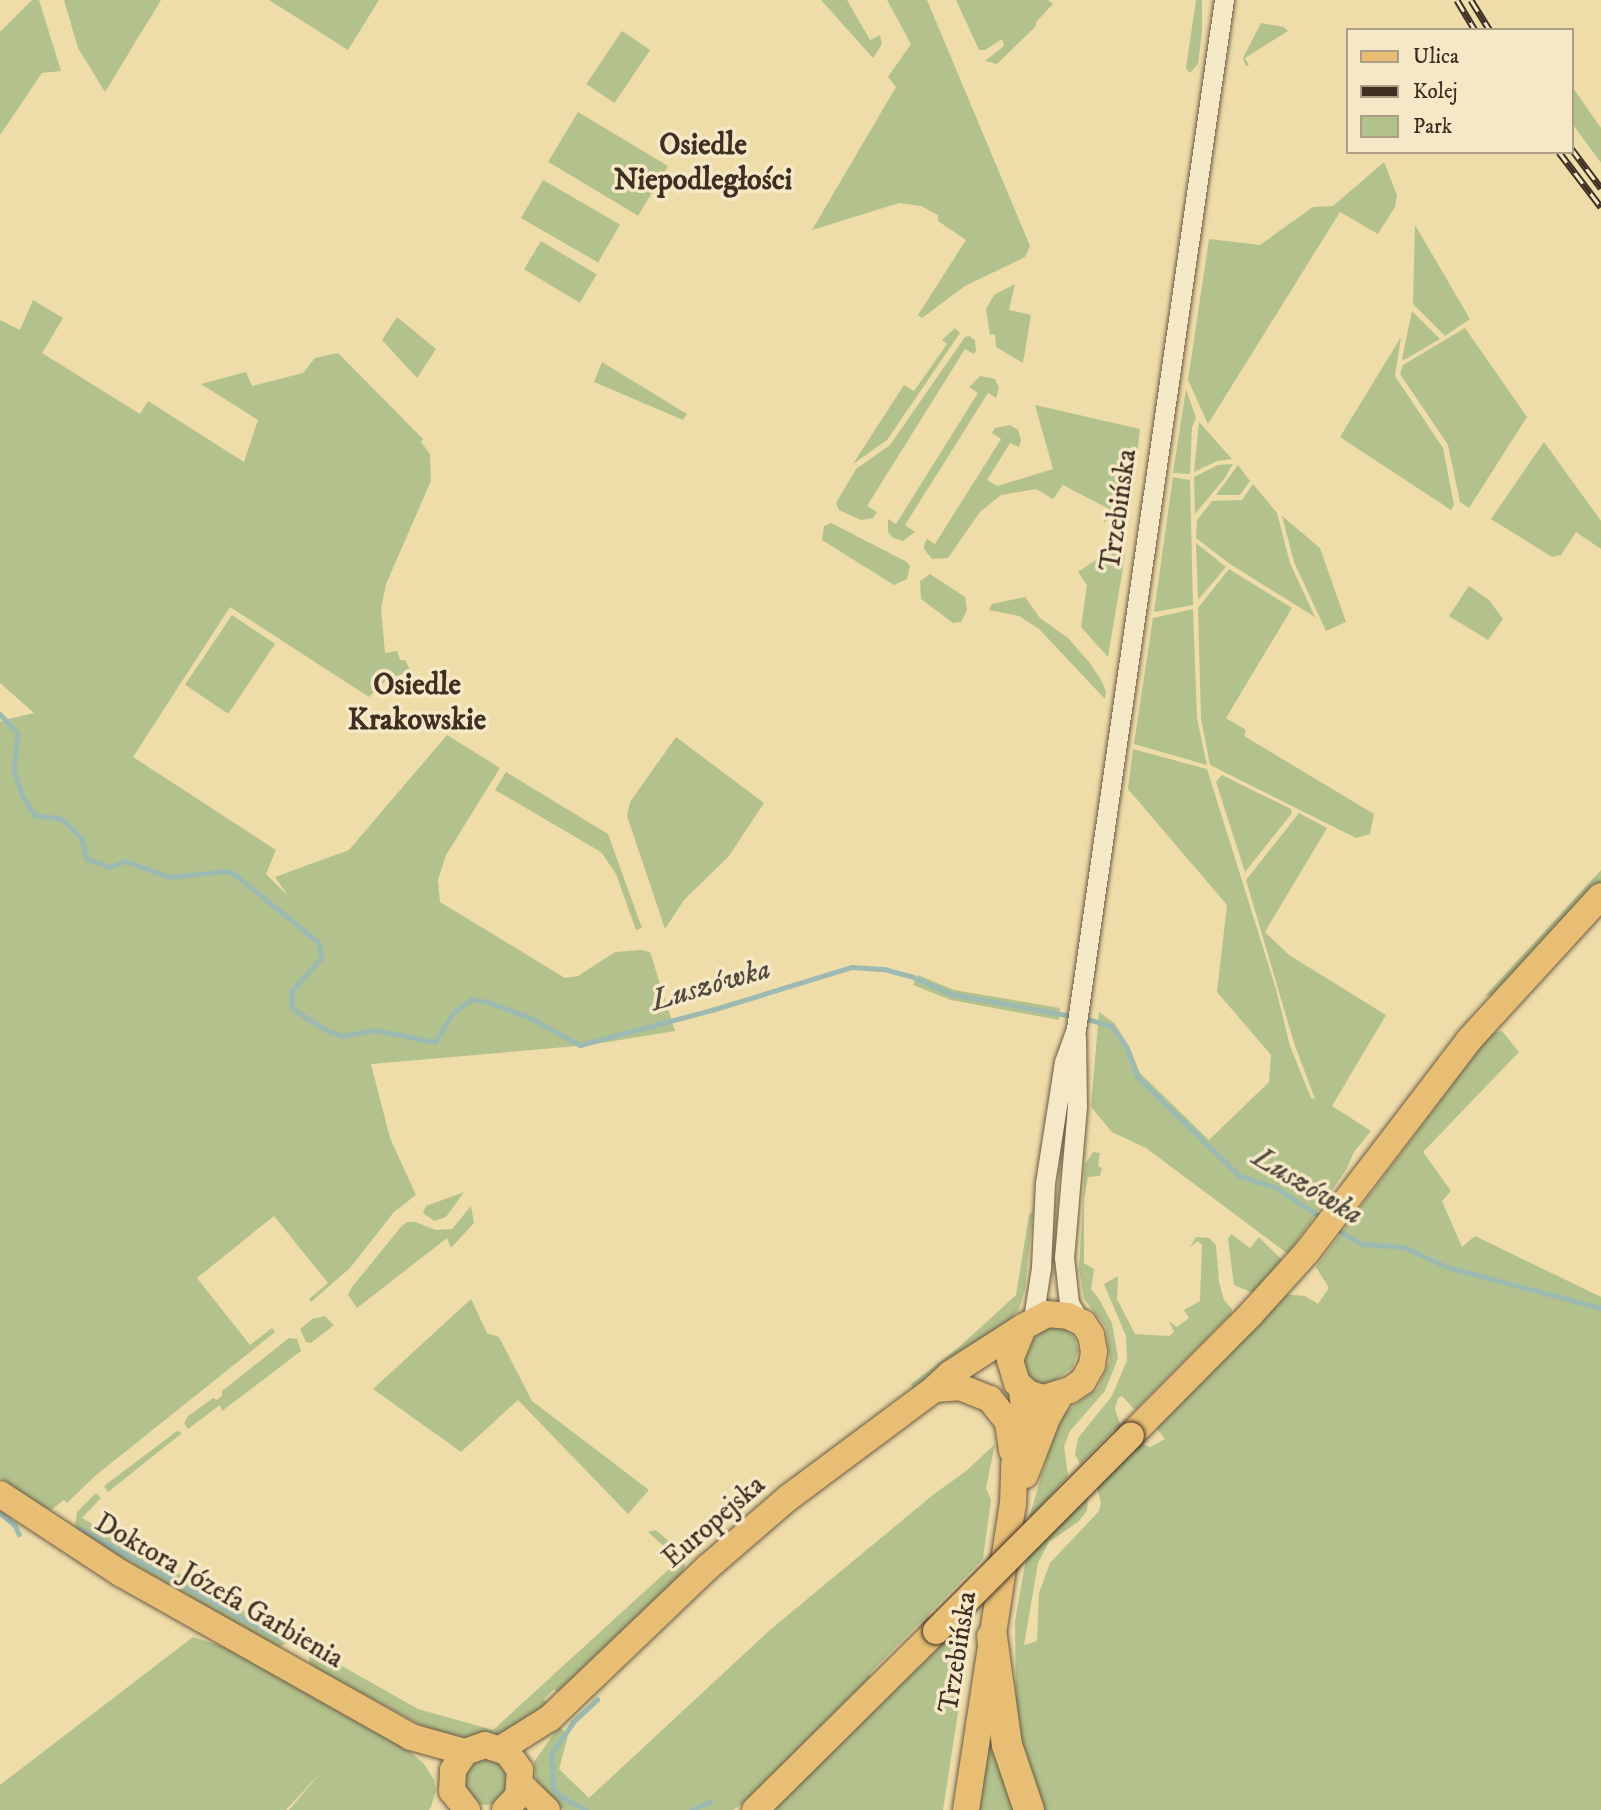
<!DOCTYPE html>
<html>
<head>
<meta charset="utf-8">
<style>
  body { margin:0 }
  #map { position:relative; width:1601px; height:1810px; overflow:hidden; background:#eedca9; font-family:"IM FELL DW Pica",serif }
  div>[style] { position:absolute }
  [style*='--x'] { left:calc(var(--x)*1px); top:calc(var(--y)*1px); width:calc(var(--w)*1px); rotate:calc(var(--a)*1deg) }
  .green>* { inset:0; background:#b3c28c; transform-origin:0 0 }
  .round { border-radius:50% }
  .stream>* { height:4.5px; margin:-2.25px; padding:0 2.25px; transform-origin:2.25px; border-radius:2.25px; background:#9cbab1 }
  .roads { filter:drop-shadow(0 0 2px #6b5a44) drop-shadow(0 0 2px #6b5a44) }
  .minor>* { height:19px; margin:-9.5px; padding:0 9.5px; transform-origin:9.5px; border-radius:9.5px; background:#f4e8c7 }
  .major>* { height:26px; margin:-13px; padding:0 13px; transform-origin:13px; border-radius:13px; background:#e7be74 }
  .highway>* { height:30px; margin:-15px; padding:0 15px; transform-origin:15px; border-radius:15px; background:#e7be74 }
  .rail>* { height:7px; margin-top:-3.5px; transform-origin:0; background:repeating-linear-gradient(90deg,#f4e8c7 0 13px,#3f2f22 0 26px); box-sizing:border-box; border-block:2px solid #3f2f22 }
  .bridges { filter:drop-shadow(0 0 2px #3f2f22) drop-shadow(0 0 2px #3f2f22) }
  .major-bridge>* { height:26px; margin:-13px; padding:0 13px; transform-origin:13px; border-radius:13px; background:#e7be74 }
  span { translate:-50% -50%; white-space:nowrap; text-align:center; line-height:1.15; -webkit-text-stroke:7px #f4e8c7; paint-order:stroke }
  .street-label { font-size:28px; color:#3f2f22 }
  .neighbourhood-label { font-size:30px; color:#3f2f22; font-weight:700 }
  .water-label { font-size:30px; color:#524b3f; font-style:italic }
  .legend { position:absolute; left:1346px; top:28px; width:228px; height:126px; box-sizing:border-box; background:#f4e8c7; border:2px solid #ac9e85; margin:0; padding:9px 12px; list-style:none; font-size:21px; color:#3f2f22 }
  .legend li { display:flex; align-items:center; gap:14px; height:35px }
  .legend b { width:35px; border:2px solid #ac9e85 }
</style>
</head>
<body>
<div id="map">
  <div class="green">
    <div style="clip-path:polygon(32px 0,39px 0,61px 71px,42px 73px,0 135px,0 32px)"></div>
    <div style="clip-path:polygon(64px 0,161px 0,105px 92px,78px 48px)"></div>
    <div style="clip-path:polygon(269px 0,379px 0,348px 50px)"></div>
    <div style="clip-path:polygon(821px 0,847px 0,870px 40px,880px 35px,882px 44px,873px 58px)"></div>
    <div style="clip-path:polygon(887px 0,927px 0,1030px 246px,1025px 257px,965px 286px,922px 318px,918px 315px,966px 240px,938px 221px,938px 215px,921px 206px,899px 203px,812px 230px,896px 87px,888px 77px,911px 44px)"></div>
    <div style="clip-path:polygon(956px 0,1048px 0,1053px 4px,1036px 22px,1036px 26px,997px 64px,985px 61px,1004px 46px,1002px 39px,985px 50px,979px 50px)"></div>
    <div style="clip-path:polygon(1196px 0,1202px 0,1202px 31px,1198px 64px,1190px 73px,1186px 68px)"></div>
    <div style="clip-path:polygon(1261px 23px,1284px 27px,1288px 31px,1245px 58px,1249px 65px,1246px 66px,1243px 58px)"></div>
    <div style="left:622px;top:31px;width:34px;height:64px;rotate:34deg"></div>
    <div style="clip-path:polygon(1571px 85px,1601px 128px,1601px 163px,1571px 122px)"></div>
    <div style="left:578px;top:112px;width:105px;height:58px;rotate:31deg"></div>
    <div style="clip-path:polygon(1384px 162px,1397px 195px,1395px 207px,1378px 234px,1340px 212px,1208px 424px,1188px 380px,1209px 239px,1260px 245px,1313px 207px,1333px 206px)"></div>
    <div style="left:543px;top:180px;width:89px;height:44px;rotate:30deg"></div>
    <div style="clip-path:polygon(1415px 225px,1470px 319px,1445px 336px,1413px 304px)"></div>
    <div style="left:541px;top:241px;width:65px;height:33px;rotate:31deg"></div>
    <div style="clip-path:polygon(1015px 284px,1009px 310px,1031px 315px,1023px 363px,996px 347px,995px 334px,990px 335px,986px 309px,994px 295px)"></div>
    <div style="clip-path:polygon(33px 300px,63px 318px,42px 353px,140px 414px,148px 401px,244px 462px,258px 420px,201px 384px,246px 372px,252px 386px,303px 373px,315px 358px,338px 353px,423px 439px,421px 442px,430px 454px,431px 481px,386px 584px,381px 609px,385px 653px,397px 651px,400px 660px,405px 660px,415px 679px,402px 674px,395px 677px,393px 673px,369px 697px,230px 607px,133px 757px,276px 850px,266px 874px,288px 896px,275px 877px,349px 850px,447px 735px,500px 768px,446px 855px,438px 880px,440px 902px,565px 978px,578px 976px,615px 952px,641px 950px,650px 952px,675px 1031px,589px 1045px,371px 1064px,390px 1138px,416px 1195px,394px 1212px,350px 1268px,311px 1302px,309px 1299px,328px 1283px,274px 1216px,197px 1278px,250px 1345px,272px 1328px,275px 1332px,95px 1476px,67px 1503px,64px 1500px,51px 1510px,40px 1507px,0 1477px,0 721px,34px 713px,0 683px,0 320px,20px 330px)"></div>
    <div style="clip-path:polygon(1412px 311px,1440px 339px,1404px 360px,1402px 359px)"></div>
    <div style="clip-path:polygon(397px 317px,436px 349px,417px 378px,382px 340px)"></div>
    <div style="clip-path:polygon(955px 328px,960px 333px,887px 440px,853px 464px,904px 385px,914px 391px,947px 344px,942px 340px)"></div>
    <div style="clip-path:polygon(1465px 328px,1527px 417px,1469px 508px,1460px 502px,1448px 445px,1400px 374px,1403px 365px)"></div>
    <div style="clip-path:polygon(969px 336px,975px 340px,976px 351px,974px 354px,965px 349px,867px 506px,877px 512px,873px 518px,861px 520px,839px 510px,836px 503px,856px 469px,890px 445px,965px 337px)"></div>
    <div style="clip-path:polygon(1401px 337px,1395px 376px,1443px 448px,1454px 505px,1451px 510px,1340px 437px)"></div>
    <div style="clip-path:polygon(602px 362px,687px 414px,683px 420px,594px 382px)"></div>
    <div style="clip-path:polygon(980px 376px,995px 379px,999px 388px,996px 398px,988px 393px,905px 525px,915px 532px,903px 541px,893px 538px,888px 532px,888px 519px,896px 524px,978px 393px,969px 387px)"></div>
    <div style="clip-path:polygon(1186px 389px,1196px 418px,1192px 427px,1190px 474px,1173px 473px)"></div>
    <div style="clip-path:polygon(1035px 405px,1140px 429px,1131px 507px,1103px 523px,1109px 509px,1063px 485px,1053px 499px,1036px 489px,1001px 495px,980px 512px,948px 558px,932px 559px,924px 549px,925px 542px,927px 539px,935px 544px,1001px 439px,992px 433px,995px 428px,1010px 425px,1018px 430px,1021px 440px,1019px 447px,1010px 443px,987px 480px,997px 486px,1053px 469px)"></div>
    <div style="clip-path:polygon(1199px 422px,1232px 459px,1217px 461px,1194px 472px)"></div>
    <div style="clip-path:polygon(1544px 442px,1601px 521px,1601px 549px,1576px 532px,1561px 555px,1552px 557px,1491px 519px)"></div>
    <div style="clip-path:polygon(1233px 464px,1224px 479px,1195px 514px,1194px 477px,1218px 465px)"></div>
    <div style="clip-path:polygon(1238px 465px,1250px 481px,1240px 495px,1216px 495px)"></div>
    <div style="clip-path:polygon(1173px 477px,1190px 480px,1193px 605px,1154px 612px)"></div>
    <div style="clip-path:polygon(1253px 484px,1277px 513px,1290px 563px,1315px 617px,1230px 564px,1196px 538px,1197px 520px,1212px 501px,1242px 500px)"></div>
    <div style="clip-path:polygon(1282px 516px,1320px 548px,1346px 622px,1326px 631px,1294px 562px)"></div>
    <div style="clip-path:polygon(831px 523px,907px 562px,910px 566px,907px 579px,894px 585px,822px 540px,824px 526px)"></div>
    <div style="clip-path:polygon(1196px 543px,1226px 567px,1198px 600px)"></div>
    <div style="clip-path:polygon(1118px 548px,1125px 556px,1108px 657px,1081px 627px,1087px 585px,1078px 572px,1112px 549px)"></div>
    <div style="clip-path:polygon(1229px 569px,1292px 608px,1226px 718px,1246px 730px,1244px 736px,1374px 814px,1370px 834px,1356px 838px,1210px 765px,1201px 719px,1198px 608px)"></div>
    <div style="clip-path:polygon(930px 574px,965px 597px,967px 610px,961px 622px,953px 623px,921px 599px,920px 581px)"></div>
    <div style="clip-path:polygon(1469px 586px,1489px 600px,1503px 619px,1488px 640px,1449px 616px)"></div>
    <div style="clip-path:polygon(1025px 597px,1040px 618px,1068px 638px,1089px 662px,1101px 680px,1106px 691px,1105px 699px,1039px 629px,1019px 616px,989px 610px,992px 604px)"></div>
    <div style="clip-path:polygon(1193px 609px,1197px 718px,1207px 765px,1134px 744px,1153px 618px)"></div>
    <div style="left:232px;top:615px;width:52px;height:84px;rotate:34deg"></div>
    <div style="clip-path:polygon(676px 737px,764px 803px,729px 856px,684px 900px,665px 929px,627px 816px,630px 802px)"></div>
    <div style="clip-path:polygon(1133px 749px,1207px 769px,1276px 989px,1290px 1046px,1311px 1098px,1315px 1099px,1294px 1043px,1246px 880px,1299px 813px,1327px 828px,1265px 932px,1289px 955px,1386px 1015px,1332px 1106px,1371px 1131px,1354px 1152px,1346px 1170px,1288px 1254px,1146px 1148px,1112px 1132px,1091px 1107px,1099px 1012px,1114px 1023px,1129px 1046px,1140px 1073px,1209px 1140px,1269px 1082px,1271px 1055px,1217px 992px,1227px 905px,1128px 789px)"></div>
    <div style="clip-path:polygon(506px 772px,608px 834px,642px 928px,636px 930px,616px 874px,601px 852px,495px 790px)"></div>
    <div style="clip-path:polygon(1222px 775px,1291px 809px,1292px 813px,1245px 872px,1216px 782px)"></div>
    <div style="clip-path:polygon(1601px 870px,1601px 882px,1496px 995px,1485px 996px)"></div>
    <div style="clip-path:polygon(918px 975px,954px 990px,1060px 1008px,1059px 1020px,951px 1000px,913px 985px)"></div>
    <div style="clip-path:polygon(1502px 1031px,1519px 1052px,1423px 1152px,1451px 1191px,1442px 1201px,1462px 1247px,1475px 1236px,1601px 1297px,1601px 1810px,1039px 1810px,1030px 1790px,1016px 1714px,1015px 1621px,1026px 1558px,1088px 1495px,1087px 1511px,1078px 1522px,1049px 1542px,1038px 1563px,1024px 1645px,1037px 1641px,1039px 1593px,1050px 1563px,1099px 1511px,1101px 1502px,1096px 1486px,1139px 1443px,1150px 1447px,1165px 1439px,1156px 1428px,1281px 1294px,1305px 1296px,1318px 1304px,1329px 1288px,1316px 1267px,1491px 1033px)"></div>
    <div style="clip-path:polygon(1093px 1152px,1100px 1153px,1098px 1166px,1102px 1168px,1100px 1176px,1088px 1177px,1084px 1198px,1084px 1263px,1094px 1269px,1091px 1289px,1099px 1299px,1112px 1323px,1118px 1358px,1105px 1391px,1070px 1431px,1064px 1446px,1068px 1476px,1029px 1518px,1050px 1447px,1064px 1413px,1098px 1388px,1110px 1360px,1106px 1327px,1084px 1299px,1079px 1269px,1085px 1164px)"></div>
    <div style="clip-path:polygon(464px 1192px,446px 1217px,434px 1221px,423px 1213px,426px 1206px)"></div>
    <div style="clip-path:polygon(471px 1206px,474px 1223px,451px 1248px,447px 1238px,357px 1308px,348px 1295px,352px 1287px,401px 1227px,407px 1222px,415px 1222px,436px 1230px,452px 1229px)"></div>
    <div style="clip-path:polygon(1033px 1211px,1025px 1289px,1019px 1309px,998px 1332px,913px 1389px,911px 1384px,958px 1348px,1016px 1295px,1029px 1215px)"></div>
    <div style="clip-path:polygon(1231px 1234px,1250px 1248px,1259px 1237px,1282px 1260px,1253px 1293px,1234px 1285px,1228px 1239px)"></div>
    <div style="clip-path:polygon(1196px 1237px,1209px 1238px,1216px 1245px,1219px 1282px,1224px 1300px,1232px 1309px,1231px 1314px,1135px 1410px,1122px 1396px,1118px 1398px,1115px 1409px,1120px 1424px,1080px 1464px,1075px 1454px,1078px 1438px,1112px 1396px,1127px 1360px,1126px 1336px,1104px 1284px,1118px 1276px,1117px 1299px,1135px 1334px,1169px 1336px,1174px 1332px,1169px 1321px,1177px 1327px,1189px 1318px,1184px 1310px,1200px 1301px,1202px 1245px,1198px 1241px,1190px 1247px)"></div>
    <div style="clip-path:polygon(471px 1299px,487px 1333px,499px 1337px,532px 1401px,649px 1490px,628px 1514px,518px 1400px,461px 1452px,373px 1389px)"></div>
    <div style="clip-path:polygon(325px 1316px,334px 1325px,311px 1343px,306px 1342px,300px 1329px,312px 1319px)"></div>
    <div style="clip-path:polygon(1047px 1324px,1067px 1329px,1075px 1339px,1078px 1351px,1073px 1367px,1044px 1389px,1035px 1386px,1022px 1368px,1026px 1348px)"></div>
    <div style="clip-path:polygon(289px 1338px,297px 1339px,301px 1351px,222px 1411px,220px 1405px,188px 1429px,184px 1423px,188px 1416px,213px 1398px,217px 1400px,222px 1396px,222px 1391px)"></div>
    <div style="clip-path:polygon(177px 1431px,182px 1433px,108px 1492px,104px 1486px)"></div>
    <div style="clip-path:polygon(995px 1444px,986px 1488px,991px 1500px,983px 1559px,869px 1674px,873px 1679px,746px 1802px,733px 1810px,564px 1810px,537px 1787px,534px 1762px,559px 1726px,568px 1735px,559px 1769px,589px 1798px,770px 1630px,934px 1494px,965px 1472px)"></div>
    <div style="clip-path:polygon(96px 1493px,101px 1498px,82px 1518px,293px 1639px,278px 1648px,83px 1535px,75px 1526px,77px 1512px)"></div>
    <div style="clip-path:polygon(656px 1530px,683px 1554px,685px 1567px,681px 1575px,558px 1693px,554px 1689px,544px 1699px,547px 1703px,542px 1708px,508px 1735px,460px 1740px,441px 1736px,313px 1667px,309px 1662px,310px 1648px,418px 1709px,493px 1730px,679px 1560px,648px 1532px)"></div>
    <div style="clip-path:polygon(974px 1609px,943px 1810px,767px 1810px)"></div>
    <div style="clip-path:polygon(193px 1637px,244px 1653px,405px 1747px,424px 1764px,434px 1780px,436px 1790px,431px 1807px,429px 1810px,289px 1810px,323px 1770px,286px 1810px,0 1810px,0 1785px)"></div>
    <div style="clip-path:polygon(993px 1703px,1021px 1810px,976px 1810px)"></div>
    <div class="round" style="left:462px;top:1757px;width:48px;height:48px"></div>
  </div>
  <div class="stream">
    <div style="--x:0;--y:714;--w:26;--a:47"></div>
    <div style="--x:18;--y:733;--w:37;--a:96"></div>
    <div style="--x:14;--y:770;--w:26;--a:72"></div>
    <div style="--x:22;--y:795;--w:24;--a:57"></div>
    <div style="--x:35;--y:815;--w:27;--a:8"></div>
    <div style="--x:62;--y:819;--w:28;--a:44"></div>
    <div style="--x:82;--y:838;--w:22;--a:77"></div>
    <div style="--x:87;--y:859;--w:24;--a:19"></div>
    <div style="--x:110;--y:867;--w:16;--a:-22"></div>
    <div style="--x:125;--y:861;--w:48;--a:19.6"></div>
    <div style="--x:170;--y:877;--w:57;--a:-6"></div>
    <div style="--x:227;--y:871;--w:10;--a:24"></div>
    <div style="--x:236;--y:875;--w:107;--a:39.3"></div>
    <div style="--x:319;--y:943;--w:15;--a:79"></div>
    <div style="--x:322;--y:958;--w:45;--a:132.3"></div>
    <div style="--x:292;--y:991;--w:17;--a:90"></div>
    <div style="--x:292;--y:1008;--w:38;--a:33"></div>
    <div style="--x:324;--y:1029;--w:19;--a:21"></div>
    <div style="--x:342;--y:1036;--w:34;--a:-10"></div>
    <div style="--x:375;--y:1030;--w:61;--a:11.3"></div>
    <div style="--x:435;--y:1042;--w:34;--a:-58"></div>
    <div style="--x:453;--y:1013;--w:24;--a:-36"></div>
    <div style="--x:472;--y:999;--w:16;--a:11"></div>
    <div style="--x:488;--y:1002;--w:44;--a:20.1"></div>
    <div style="--x:529;--y:1017;--w:58;--a:28.8"></div>
    <div style="--x:580;--y:1045;--w:137;--a:-14.9"></div>
    <div style="--x:712;--y:1010;--w:146;--a:-17.1"></div>
    <div style="--x:852;--y:967;--w:32;--a:4"></div>
    <div style="--x:884;--y:969;--w:30;--a:15"></div>
    <div style="--x:913;--y:977;--w:43;--a:23.6"></div>
    <div style="--x:952;--y:994;--w:122;--a:10.4"></div>
    <div style="--x:1084;--y:1018;--w:29;--a:16"></div>
    <div style="--x:1112;--y:1026;--w:27;--a:56"></div>
    <div style="--x:1127;--y:1048;--w:30;--a:70"></div>
    <div style="--x:1137;--y:1076;--w:144;--a:44.2"></div>
    <div style="--x:1240;--y:1176;--w:38;--a:18"></div>
    <div style="--x:1276;--y:1188;--w:54;--a:32.8"></div>
    <div style="--x:1336;--y:1229;--w:30;--a:30"></div>
    <div style="--x:1362;--y:1244;--w:42;--a:4.1"></div>
    <div style="--x:1404;--y:1247;--w:47;--a:24.9"></div>
    <div style="--x:1447;--y:1267;--w:159;--a:14.9"></div>
    <div style="--x:0;--y:1513;--w:19;--a:39"></div>
    <div style="--x:15;--y:1525;--w:10;--a:66"></div>
    <div style="--x:81;--y:1529;--w:227;--a:28.9"></div>
    <div style="--x:586;--y:1810;--w:27;--a:-153"></div>
    <div style="--x:562;--y:1798;--w:13;--a:-132"></div>
    <div style="--x:553;--y:1788;--w:34;--a:-93"></div>
    <div style="--x:551;--y:1754;--w:39;--a:-55"></div>
    <div style="--x:573;--y:1722;--w:33;--a:-43"></div>
    <div style="--x:691;--y:1810;--w:20;--a:-24"></div>
  </div>
  <div class="roads">
    <div class="minor">
      <div style="--x:1076;--y:1037;--w:69;--a:89.2"></div>
      <div style="--x:1077;--y:1106;--w:152;--a:94.9"></div>
      <div style="--x:1064;--y:1257;--w:46;--a:83.8"></div>
      <div style="--x:1069;--y:1303;--w:20;--a:60"></div>
      <div style="--x:1033;--y:1319;--w:52;--a:-81.1"></div>
      <div style="--x:1041;--y:1268;--w:85;--a:-87.3"></div>
      <div style="--x:1045;--y:1183;--w:122;--a:-81.1"></div>
      <div style="--x:1064;--y:1062;--w:35;--a:-70"></div>
      <div style="--x:1076;--y:1029;--w:1040;--a:-81.82"></div>
    </div>
    <div class="major">
      <div style="--x:1047;--y:1314;--w:21;--a:5"></div>
      <div style="--x:1068;--y:1316;--w:17;--a:25"></div>
      <div style="--x:1083;--y:1323;--w:14;--a:56"></div>
      <div style="--x:1091;--y:1335;--w:17;--a:80"></div>
      <div style="--x:1094;--y:1352;--w:13;--a:99"></div>
      <div style="--x:1092;--y:1365;--w:18;--a:119"></div>
      <div style="--x:1083;--y:1381;--w:16;--a:145"></div>
      <div style="--x:1070;--y:1390;--w:28;--a:163"></div>
      <div style="--x:1043;--y:1398;--w:16;--a:-162"></div>
      <div style="--x:1028;--y:1393;--w:15;--a:-138"></div>
      <div style="--x:1017;--y:1383;--w:24;--a:-107"></div>
      <div style="--x:1010;--y:1360;--w:35;--a:-68"></div>
      <div style="--x:1023;--y:1327;--w:27;--a:-28"></div>
      <div style="--x:934;--y:1389;--w:26;--a:-4"></div>
      <div style="--x:960;--y:1387;--w:32;--a:22"></div>
      <div style="--x:990;--y:1399;--w:29;--a:52"></div>
      <div style="--x:1008;--y:1422;--w:29;--a:82"></div>
      <div style="--x:1131;--y:1435;--w:170;--a:-45.2"></div>
      <div style="--x:1251;--y:1314;--w:84;--a:-47.9"></div>
      <div style="--x:1307;--y:1252;--w:267;--a:-52.6"></div>
      <div style="--x:1469;--y:1040;--w:195;--a:-47.5"></div>
      <div style="--x:1025;--y:1475;--w:61;--a:-68.9"></div>
      <div style="--x:1047;--y:1418;--w:28;--a:-60"></div>
      <div style="--x:0;--y:1494;--w:146;--a:33.3"></div>
      <div style="--x:122;--y:1574;--w:332;--a:29.4"></div>
      <div style="--x:411;--y:1737;--w:56;--a:15.5"></div>
      <div style="--x:502;--y:1748;--w:57;--a:-32"></div>
      <div style="--x:550;--y:1718;--w:219;--a:-43.7"></div>
      <div style="--x:708;--y:1567;--w:106;--a:-40.8"></div>
      <div style="--x:788;--y:1498;--w:182;--a:-36.7"></div>
      <div style="--x:934;--y:1389;--w:22;--a:-43"></div>
      <div style="--x:950;--y:1374;--w:87;--a:-32.8"></div>
      <div style="--x:521;--y:1785;--w:36;--a:44"></div>
      <div style="--x:467;--y:1810;--w:24;--a:-128"></div>
      <div style="--x:452;--y:1791;--w:21;--a:-87"></div>
      <div style="--x:453;--y:1770;--w:22;--a:-56"></div>
      <div style="--x:465;--y:1752;--w:21;--a:-19"></div>
      <div style="--x:485;--y:1745;--w:23;--a:18"></div>
      <div style="--x:507;--y:1752;--w:22;--a:54"></div>
      <div style="--x:520;--y:1770;--w:26;--a:94"></div>
      <div style="--x:518;--y:1796;--w:19;--a:133"></div>
      <div style="--x:755;--y:1810;--w:255;--a:-44.7"></div>
      <div style="--x:966;--y:1810;--w:310;--a:-81.3"></div>
      <div style="--x:1013;--y:1504;--w:38;--a:-88"></div>
      <div style="--x:1014;--y:1466;--w:58;--a:-80"></div>
      <div style="--x:1024;--y:1409;--w:20;--a:-96"></div>
    </div>
    <div class="highway">
      <div style="--x:992;--y:1637;--w:109;--a:82.1"></div>
      <div style="--x:1007;--y:1745;--w:69;--a:71.3"></div>
    </div>
  </div>
  <div class="rail">
    <div style="--x:1457;--y:0;--w:35;--a:59"></div>
    <div style="--x:1471;--y:0;--w:36;--a:58"></div>
    <div style="--x:1571;--y:148;--w:50;--a:53.1"></div>
    <div style="--x:1559;--y:152;--w:69;--a:52.6"></div>
  </div>
  <div class="bridges">
    <div class="major-bridge">
      <div style="--x:936;--y:1631;--w:276;--a:-45.1"></div>
    </div>
  </div>
  <div class="street-label">
    <span style="left:1119px;top:510px;rotate:-82deg">Trzebińska</span>
    <span style="left:714px;top:1522px;rotate:-41deg">Europejska</span>
    <span style="left:219px;top:1591px;rotate:30deg">Doktora Józefa Garbienia</span>
    <span style="left:958px;top:1652px;rotate:-81deg">Trzebińska</span>
  </div>
  <div class="neighbourhood-label">
    <span style="left:703px;top:163px">Osiedle<br>Niepodległości</span>
    <span style="left:417px;top:703px">Osiedle<br>Krakowskie</span>
  </div>
  <div class="water-label">
    <span style="left:711px;top:986px;rotate:-16deg">Luszówka</span>
    <span style="left:1307px;top:1187px;rotate:31deg">Luszówka</span>
  </div>
  <ul class="legend">
  <li><b style="height:9px;background:#e7be74"></b>Ulica</li>
  <li><b style="height:9px;background:#3f2f22"></b>Kolej</li>
  <li><b style="height:19px;background:#b3c28c"></b>Park</li>
  </ul>
</div>
</body>
</html>
